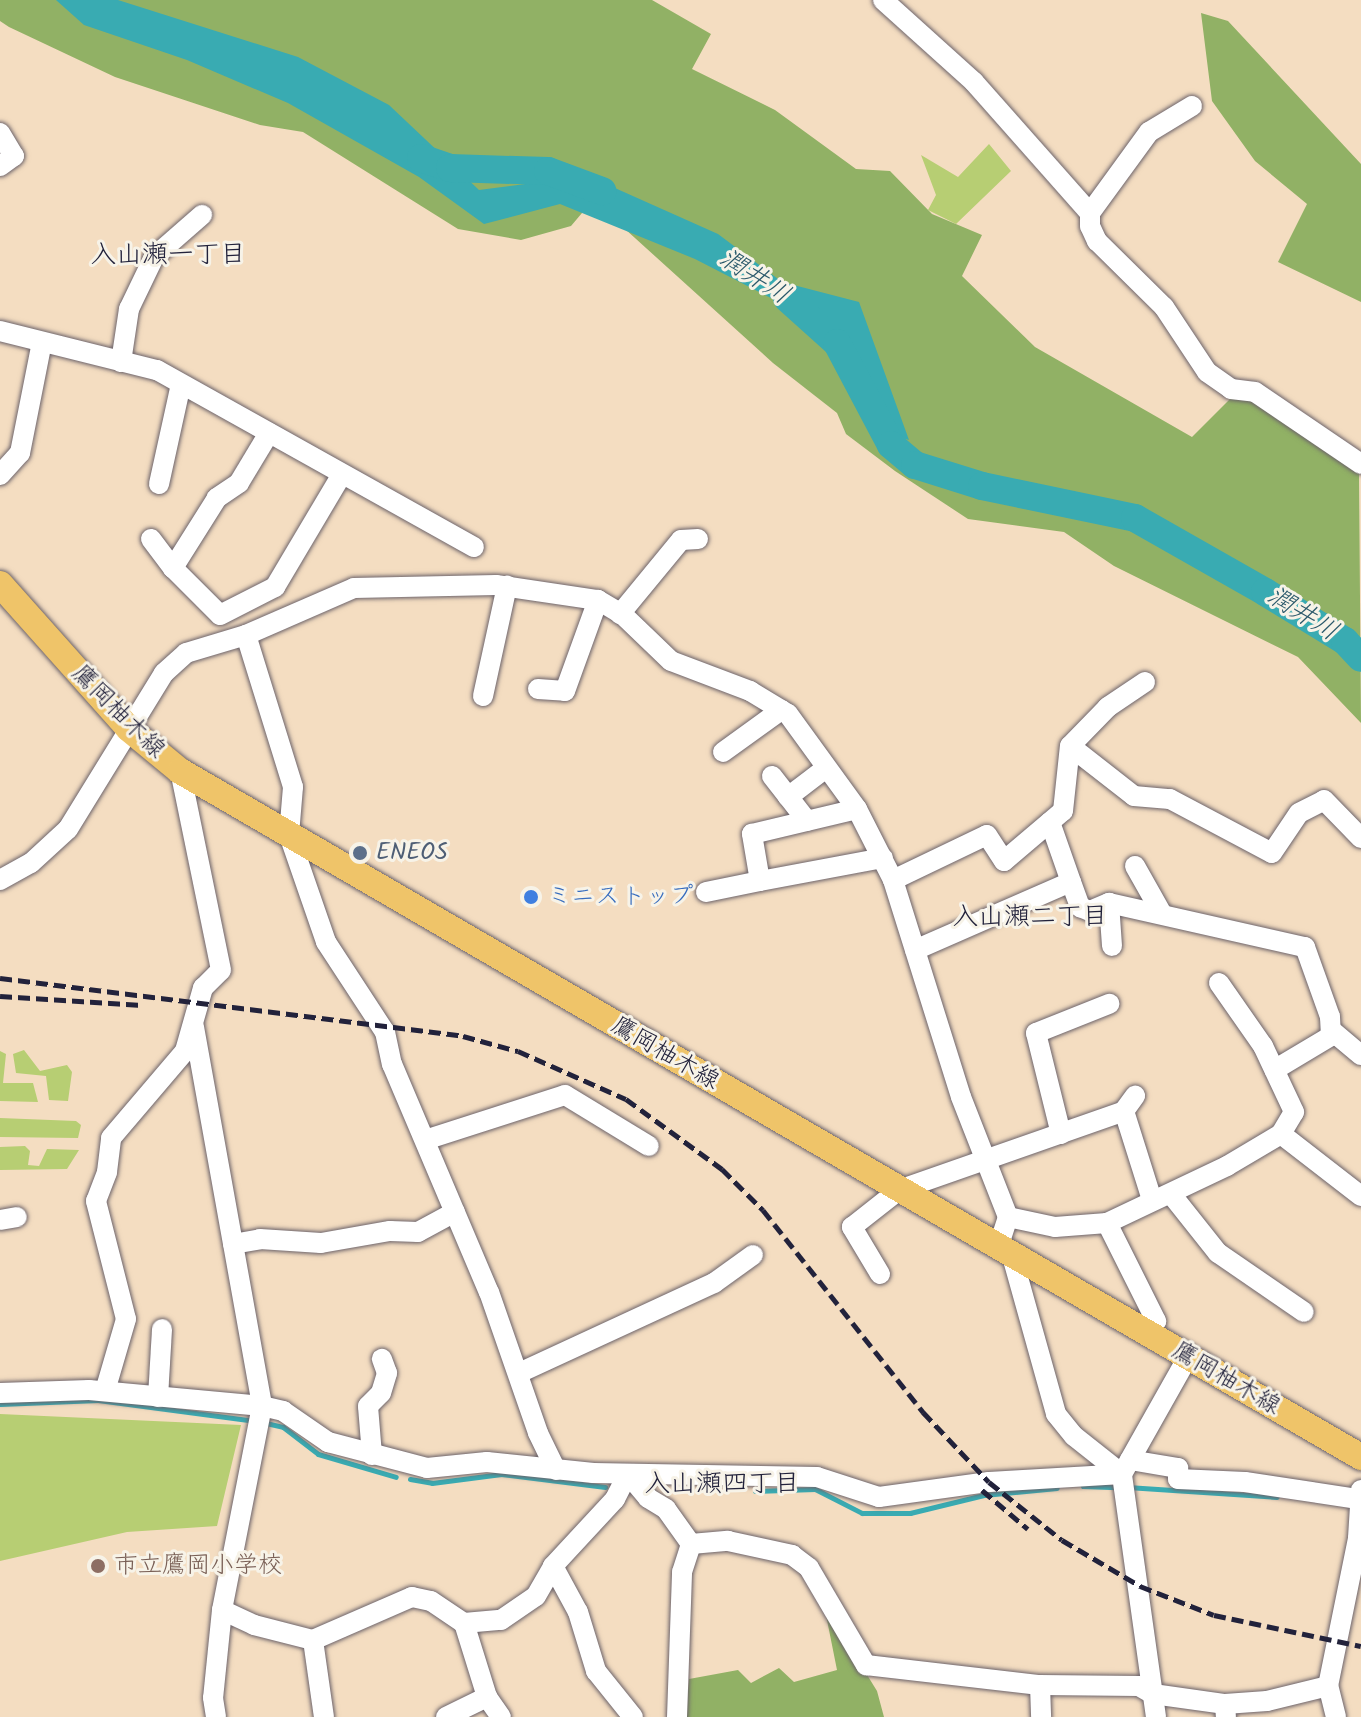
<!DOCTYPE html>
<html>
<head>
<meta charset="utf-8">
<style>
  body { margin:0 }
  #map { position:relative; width:1361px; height:1717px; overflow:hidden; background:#f4ddc1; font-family:Kalam,"Klee One",sans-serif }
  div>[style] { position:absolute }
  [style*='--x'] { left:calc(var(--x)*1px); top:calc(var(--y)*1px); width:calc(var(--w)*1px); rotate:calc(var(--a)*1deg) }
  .green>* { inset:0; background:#b7ce73 }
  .forest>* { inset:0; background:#91b165 }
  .water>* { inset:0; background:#39abb2 }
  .stream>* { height:5px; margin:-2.5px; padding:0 2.5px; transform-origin:2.5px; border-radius:2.5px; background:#39abb2 }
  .river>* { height:28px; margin:-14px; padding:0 14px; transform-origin:14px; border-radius:14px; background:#39abb2 }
  .roads { filter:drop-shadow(0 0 2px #6c636a) drop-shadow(0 0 2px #6c636a) }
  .minor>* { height:20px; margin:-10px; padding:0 10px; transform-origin:10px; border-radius:10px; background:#fff }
  .major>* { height:26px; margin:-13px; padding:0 13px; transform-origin:13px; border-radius:13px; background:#efc469 }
  .rail>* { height:5px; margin-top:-2.5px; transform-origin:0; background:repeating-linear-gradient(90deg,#22223b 0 12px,transparent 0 18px) }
  .dots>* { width:22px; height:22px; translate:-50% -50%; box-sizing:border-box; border:4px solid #f7f3e8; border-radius:50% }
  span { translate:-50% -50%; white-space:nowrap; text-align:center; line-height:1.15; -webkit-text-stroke:6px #f7f3e8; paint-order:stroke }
  .street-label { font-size:24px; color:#22223b }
  .service-label { font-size:24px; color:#4e5e75 }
  .left { translate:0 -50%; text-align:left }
  .shop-label { font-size:24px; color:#366cbe }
  .education-label { font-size:24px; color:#785e54 }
  .neighbourhood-label { font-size:26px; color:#22223b }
  .water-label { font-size:26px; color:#2b596b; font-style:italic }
</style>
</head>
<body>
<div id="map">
  <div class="green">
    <div style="clip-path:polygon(989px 144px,1011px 171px,956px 224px,928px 210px,936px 195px,921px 155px,958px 177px)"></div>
    <div style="clip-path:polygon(24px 1050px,40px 1071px,67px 1065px,72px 1072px,68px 1101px,49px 1100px,46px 1076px,16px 1073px,13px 1054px)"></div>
    <div style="clip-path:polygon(0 1051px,6px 1054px,3px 1083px,33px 1083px,38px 1102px,0 1101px)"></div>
    <div style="clip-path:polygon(0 1118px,76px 1121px,81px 1125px,78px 1138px,0 1137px)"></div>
    <div style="clip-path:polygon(25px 1146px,30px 1151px,28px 1165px,39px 1166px,47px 1149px,79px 1150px,67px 1169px,0 1170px,0 1147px)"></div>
    <div style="clip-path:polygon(0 1414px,241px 1425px,217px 1526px,127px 1532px,0 1561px)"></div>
  </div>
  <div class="forest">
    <div style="clip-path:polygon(0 0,652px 0,711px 34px,692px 69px,775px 110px,856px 169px,890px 171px,932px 214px,982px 235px,962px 276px,1035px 347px,1192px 437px,1239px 390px,1359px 473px,1361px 723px,1298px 657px,1114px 566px,1064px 532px,968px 519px,895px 471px,846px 434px,837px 413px,773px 363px,593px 200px,571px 226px,521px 240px,458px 229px,303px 132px,260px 125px,115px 77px,9px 27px,0 21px)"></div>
    <div style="clip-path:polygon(1201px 13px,1228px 21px,1361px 164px,1361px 302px,1278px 262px,1307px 204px,1255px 161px,1212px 101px)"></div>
    <div style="clip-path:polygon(824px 1605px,877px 1691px,884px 1717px,686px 1717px,689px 1679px,738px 1670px,751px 1683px,779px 1668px,794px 1682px,837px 1670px)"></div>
  </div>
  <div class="water">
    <div style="clip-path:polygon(56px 0,118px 0,298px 57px,389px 105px,479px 190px,588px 176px,718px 234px,782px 282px,859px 302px,909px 440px,867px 427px,839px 333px,695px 259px,560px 204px,484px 224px,419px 177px,288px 103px,187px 60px,84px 25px)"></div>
  </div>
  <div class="stream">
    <div style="--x:0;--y:1404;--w:98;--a:-2.3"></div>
    <div style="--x:98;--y:1400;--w:159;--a:7.6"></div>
    <div style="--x:266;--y:1423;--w:17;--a:13"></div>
    <div style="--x:283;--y:1427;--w:44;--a:37.6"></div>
    <div style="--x:318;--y:1454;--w:81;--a:16.4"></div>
    <div style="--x:410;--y:1479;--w:22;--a:10"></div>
    <div style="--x:432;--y:1483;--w:70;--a:-7.4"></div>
    <div style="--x:501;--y:1474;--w:105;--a:7.1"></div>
    <div style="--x:1083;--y:1486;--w:34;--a:2"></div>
    <div style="--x:1127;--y:1487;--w:150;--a:3.8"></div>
    <div style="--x:755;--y:1491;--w:60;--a:-1.9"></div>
    <div style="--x:815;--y:1489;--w:53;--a:27.1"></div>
    <div style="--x:862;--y:1513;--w:48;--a:0"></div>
    <div style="--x:910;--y:1513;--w:76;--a:-13.7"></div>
    <div style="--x:984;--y:1495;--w:73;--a:-5.5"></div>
  </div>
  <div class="river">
    <div style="--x:421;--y:158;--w:31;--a:19"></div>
    <div style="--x:450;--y:168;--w:98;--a:1.8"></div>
    <div style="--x:548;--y:171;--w:58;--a:20.3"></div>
    <div style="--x:787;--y:298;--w:67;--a:42"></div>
    <div style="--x:837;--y:343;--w:115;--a:62.1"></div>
    <div style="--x:891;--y:445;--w:31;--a:40"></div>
    <div style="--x:915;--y:465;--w:70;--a:17.4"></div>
    <div style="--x:982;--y:486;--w:156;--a:11.8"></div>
    <div style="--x:1135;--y:518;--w:150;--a:29.6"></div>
    <div style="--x:1265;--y:592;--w:94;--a:31.5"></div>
    <div style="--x:1345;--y:641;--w:23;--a:47"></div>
  </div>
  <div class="roads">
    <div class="minor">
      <div style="--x:883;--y:0;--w:122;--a:42"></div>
      <div style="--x:974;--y:82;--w:175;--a:48.5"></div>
      <div style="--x:1192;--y:106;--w:50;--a:148.8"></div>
      <div style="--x:1149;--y:132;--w:100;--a:126.1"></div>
      <div style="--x:1090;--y:213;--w:13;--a:90"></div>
      <div style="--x:1090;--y:226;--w:17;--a:65"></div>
      <div style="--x:1097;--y:241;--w:94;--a:44.6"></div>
      <div style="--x:1164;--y:307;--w:78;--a:56.5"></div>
      <div style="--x:1207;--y:372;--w:29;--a:35"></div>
      <div style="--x:1231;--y:389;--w:24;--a:7"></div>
      <div style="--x:1255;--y:392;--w:128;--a:34.2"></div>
      <div style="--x:0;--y:133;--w:27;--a:59"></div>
      <div style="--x:14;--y:156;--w:17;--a:144"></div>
      <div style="--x:0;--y:331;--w:162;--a:14"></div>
      <div style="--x:157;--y:370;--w:363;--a:29.2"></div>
      <div style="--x:121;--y:362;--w:54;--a:-81.4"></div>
      <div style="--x:129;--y:309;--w:58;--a:-64.3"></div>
      <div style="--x:154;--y:257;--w:64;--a:-41.2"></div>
      <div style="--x:269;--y:433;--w:58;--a:121"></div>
      <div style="--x:239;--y:483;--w:27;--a:146"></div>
      <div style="--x:217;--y:498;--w:83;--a:122.2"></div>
      <div style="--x:173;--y:568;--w:66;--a:45"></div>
      <div style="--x:220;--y:615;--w:62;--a:-27"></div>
      <div style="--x:275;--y:587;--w:131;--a:-59.3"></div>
      <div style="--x:0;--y:475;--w:30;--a:-48"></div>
      <div style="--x:20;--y:453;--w:113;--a:-78.8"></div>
      <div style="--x:159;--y:484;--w:102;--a:-77.6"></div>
      <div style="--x:151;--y:539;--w:36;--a:53"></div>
      <div style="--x:620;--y:614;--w:96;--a:-50.5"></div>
      <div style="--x:681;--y:540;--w:17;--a:-3"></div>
      <div style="--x:246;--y:635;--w:159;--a:72.8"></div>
      <div style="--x:293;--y:787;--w:48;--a:94.8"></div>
      <div style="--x:289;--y:835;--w:113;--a:70.9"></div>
      <div style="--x:326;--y:942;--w:108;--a:56.8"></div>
      <div style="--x:385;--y:1032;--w:33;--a:78"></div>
      <div style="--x:392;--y:1064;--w:248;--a:67"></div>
      <div style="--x:489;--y:1292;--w:149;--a:70.8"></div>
      <div style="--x:538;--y:1433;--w:41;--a:64.1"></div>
      <div style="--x:1145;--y:682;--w:45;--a:146"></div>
      <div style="--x:1108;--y:707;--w:54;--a:134.3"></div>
      <div style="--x:1070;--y:746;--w:81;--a:38"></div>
      <div style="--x:1134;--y:796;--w:36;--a:5"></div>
      <div style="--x:1170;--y:799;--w:115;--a:27.9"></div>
      <div style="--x:1272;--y:853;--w:48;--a:-56"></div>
      <div style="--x:1299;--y:813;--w:28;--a:-27"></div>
      <div style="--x:1324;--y:800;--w:53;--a:45.8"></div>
      <div style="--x:538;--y:689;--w:27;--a:4"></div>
      <div style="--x:565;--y:691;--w:97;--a:-70.1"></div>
      <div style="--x:483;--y:696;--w:113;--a:-77.7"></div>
      <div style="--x:723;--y:752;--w:72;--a:-35.9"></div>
      <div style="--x:772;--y:776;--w:57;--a:52.1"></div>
      <div style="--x:788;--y:797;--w:48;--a:-37.3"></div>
      <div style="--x:1050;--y:822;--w:64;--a:70.7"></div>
      <div style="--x:1135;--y:866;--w:55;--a:60.6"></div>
      <div style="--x:0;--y:880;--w:35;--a:-29"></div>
      <div style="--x:31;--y:863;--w:50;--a:-42.6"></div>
      <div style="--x:68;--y:829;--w:183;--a:-58.4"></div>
      <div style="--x:164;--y:673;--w:30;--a:-42"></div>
      <div style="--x:186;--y:653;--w:63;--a:-16.7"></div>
      <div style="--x:246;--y:635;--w:118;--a:-23.5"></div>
      <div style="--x:354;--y:588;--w:142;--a:-1.2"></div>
      <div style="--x:496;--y:585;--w:103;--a:8.4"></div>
      <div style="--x:598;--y:600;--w:29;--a:31"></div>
      <div style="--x:623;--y:615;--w:66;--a:43.8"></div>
      <div style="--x:671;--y:661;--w:85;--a:20.8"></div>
      <div style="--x:750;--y:691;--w:44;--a:31.2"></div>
      <div style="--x:788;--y:714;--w:117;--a:54"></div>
      <div style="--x:857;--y:809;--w:80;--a:63.1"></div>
      <div style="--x:893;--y:880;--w:227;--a:72.6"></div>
      <div style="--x:961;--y:1097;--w:129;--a:68.6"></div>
      <div style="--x:1008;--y:1217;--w:32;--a:108"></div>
      <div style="--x:893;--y:880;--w:104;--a:-25.6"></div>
      <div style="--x:987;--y:835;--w:31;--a:57"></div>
      <div style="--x:1004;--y:861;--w:77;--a:-40.3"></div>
      <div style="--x:1063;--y:811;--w:65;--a:-83.9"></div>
      <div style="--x:760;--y:881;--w:125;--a:-10.6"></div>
      <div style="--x:706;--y:892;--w:55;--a:-11.5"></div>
      <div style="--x:760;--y:881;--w:48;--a:-99.7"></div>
      <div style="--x:752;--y:834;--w:108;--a:-13.4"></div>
      <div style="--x:1109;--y:903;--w:43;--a:86"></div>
      <div style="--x:915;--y:950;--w:170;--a:-23.6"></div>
      <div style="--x:1071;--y:882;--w:27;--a:70"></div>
      <div style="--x:1080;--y:907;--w:11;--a:22"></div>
      <div style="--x:1090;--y:911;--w:21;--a:-23"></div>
      <div style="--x:1109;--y:903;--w:201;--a:12.7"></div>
      <div style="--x:1305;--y:947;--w:74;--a:70.3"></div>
      <div style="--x:1330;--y:1017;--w:19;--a:87"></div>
      <div style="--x:1331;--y:1036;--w:66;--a:149.2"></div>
      <div style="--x:1219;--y:983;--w:77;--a:55.1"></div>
      <div style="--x:1263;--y:1046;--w:73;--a:64.8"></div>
      <div style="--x:1294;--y:1112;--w:26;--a:121"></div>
      <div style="--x:194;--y:1027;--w:385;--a:79.8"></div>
      <div style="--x:262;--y:1406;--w:208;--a:101.1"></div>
      <div style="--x:222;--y:1610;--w:88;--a:95.8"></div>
      <div style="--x:213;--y:1698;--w:19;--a:81"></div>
      <div style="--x:1331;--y:1030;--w:39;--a:40"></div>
      <div style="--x:1124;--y:1111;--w:93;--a:72.5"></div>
      <div style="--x:1061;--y:1134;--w:104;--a:-103.9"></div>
      <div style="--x:1036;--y:1033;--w:79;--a:-21.7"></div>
      <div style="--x:425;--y:1140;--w:147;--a:-17.8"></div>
      <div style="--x:565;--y:1095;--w:98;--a:31.3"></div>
      <div style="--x:1171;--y:1194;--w:75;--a:51.5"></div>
      <div style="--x:1218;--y:1253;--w:104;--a:34.5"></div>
      <div style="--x:1008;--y:1217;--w:48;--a:12"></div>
      <div style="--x:1055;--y:1227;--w:52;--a:-4.4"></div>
      <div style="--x:1107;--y:1223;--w:133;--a:-25.4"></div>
      <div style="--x:1227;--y:1166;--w:63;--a:-30.7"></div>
      <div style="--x:1281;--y:1134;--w:101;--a:37.8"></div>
      <div style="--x:0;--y:1220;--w:17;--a:-10"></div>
      <div style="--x:1107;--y:1223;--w:110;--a:63.4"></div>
      <div style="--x:1156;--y:1321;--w:16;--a:130"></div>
      <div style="--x:233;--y:1244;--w:27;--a:-10"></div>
      <div style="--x:260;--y:1239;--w:61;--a:3.8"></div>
      <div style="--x:321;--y:1243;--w:70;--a:-9.9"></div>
      <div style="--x:390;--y:1231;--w:28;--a:2"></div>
      <div style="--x:418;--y:1232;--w:42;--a:-28.4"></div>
      <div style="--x:1012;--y:1256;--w:164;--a:74.4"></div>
      <div style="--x:1056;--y:1414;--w:28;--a:51"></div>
      <div style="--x:1074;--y:1436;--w:61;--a:38.4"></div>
      <div style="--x:880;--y:1274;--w:55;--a:-120.8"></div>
      <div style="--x:852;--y:1227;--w:60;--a:-38.2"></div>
      <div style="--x:899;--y:1190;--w:238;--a:-19.3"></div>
      <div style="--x:1124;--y:1111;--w:19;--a:-54"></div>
      <div style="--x:519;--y:1373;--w:215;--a:-24.8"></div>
      <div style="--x:714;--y:1283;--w:48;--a:-35.7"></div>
      <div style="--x:105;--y:1391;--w:75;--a:-73.7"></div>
      <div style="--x:126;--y:1319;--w:122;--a:-104.3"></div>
      <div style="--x:96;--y:1201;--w:31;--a:-69"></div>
      <div style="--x:107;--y:1172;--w:34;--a:-83"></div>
      <div style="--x:111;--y:1138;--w:114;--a:-49.6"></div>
      <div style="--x:185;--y:1051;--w:66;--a:-74.1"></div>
      <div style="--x:203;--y:988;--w:25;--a:-45"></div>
      <div style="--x:221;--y:970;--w:203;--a:-101.6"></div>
      <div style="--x:0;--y:1393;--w:89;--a:-1.9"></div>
      <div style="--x:89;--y:1390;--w:174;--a:5.3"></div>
      <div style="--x:262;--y:1406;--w:22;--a:13"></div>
      <div style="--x:283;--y:1411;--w:55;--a:34.6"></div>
      <div style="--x:328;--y:1442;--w:102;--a:14.7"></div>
      <div style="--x:427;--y:1468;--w:60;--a:-5.7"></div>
      <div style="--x:487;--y:1462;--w:107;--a:5.9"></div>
      <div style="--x:593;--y:1473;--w:224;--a:1"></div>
      <div style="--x:817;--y:1477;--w:65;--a:17.9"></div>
      <div style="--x:879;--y:1497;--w:111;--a:-7.8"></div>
      <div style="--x:989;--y:1482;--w:133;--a:-3.4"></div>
      <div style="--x:158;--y:1397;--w:68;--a:-86.6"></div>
      <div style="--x:372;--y:1455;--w:49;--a:-94.7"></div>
      <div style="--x:368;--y:1406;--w:18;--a:-45"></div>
      <div style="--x:381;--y:1393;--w:21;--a:-73"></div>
      <div style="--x:387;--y:1373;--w:15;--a:-110"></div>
      <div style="--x:1130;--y:1460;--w:49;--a:9.5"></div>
      <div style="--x:1178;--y:1468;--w:11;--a:90"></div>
      <div style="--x:1178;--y:1479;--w:67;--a:2.6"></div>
      <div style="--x:1245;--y:1482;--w:113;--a:8.6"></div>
      <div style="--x:553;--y:1566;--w:52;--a:61.5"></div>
      <div style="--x:578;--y:1612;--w:62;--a:73"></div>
      <div style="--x:596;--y:1671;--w:59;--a:51.2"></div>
      <div style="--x:222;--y:1610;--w:35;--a:25"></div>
      <div style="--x:254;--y:1625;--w:61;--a:14.3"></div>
      <div style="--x:313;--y:1640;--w:108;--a:-23.5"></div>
      <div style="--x:412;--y:1597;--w:19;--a:12"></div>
      <div style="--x:431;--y:1601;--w:40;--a:34"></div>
      <div style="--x:464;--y:1623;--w:37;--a:-5"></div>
      <div style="--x:501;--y:1620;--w:42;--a:-34.4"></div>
      <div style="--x:536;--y:1596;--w:34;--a:-60"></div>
      <div style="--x:553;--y:1566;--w:91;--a:-47.2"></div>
      <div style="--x:615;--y:1499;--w:28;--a:-63"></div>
      <div style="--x:628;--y:1474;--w:31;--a:50"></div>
      <div style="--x:648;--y:1498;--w:21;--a:31"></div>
      <div style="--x:666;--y:1509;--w:43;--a:54.5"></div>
      <div style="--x:691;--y:1544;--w:37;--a:-5"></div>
      <div style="--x:728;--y:1541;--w:66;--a:12.3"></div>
      <div style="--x:792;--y:1555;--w:21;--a:37"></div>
      <div style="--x:809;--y:1568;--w:113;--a:59.6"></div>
      <div style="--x:866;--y:1665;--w:175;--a:6.6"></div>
      <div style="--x:1040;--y:1685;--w:99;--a:0.6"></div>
      <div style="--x:1139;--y:1686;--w:16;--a:30"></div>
      <div style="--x:1153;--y:1694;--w:73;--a:7.9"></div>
      <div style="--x:1225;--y:1704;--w:13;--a:86"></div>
      <div style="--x:464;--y:1623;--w:77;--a:72.7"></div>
      <div style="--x:487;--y:1697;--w:24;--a:55"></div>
      <div style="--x:313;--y:1640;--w:78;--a:81.9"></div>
      <div style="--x:1040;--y:1685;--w:32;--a:88"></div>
      <div style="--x:1225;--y:1704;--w:42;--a:-4.1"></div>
      <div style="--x:1267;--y:1701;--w:63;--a:-13.8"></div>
      <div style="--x:446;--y:1717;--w:46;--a:-26"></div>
      <div style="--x:677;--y:1717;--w:145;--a:-88"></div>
      <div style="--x:682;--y:1572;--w:29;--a:-72"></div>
      <div style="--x:1156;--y:1717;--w:245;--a:-98"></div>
      <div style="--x:1122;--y:1474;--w:134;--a:-60.6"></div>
      <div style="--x:1336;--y:1717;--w:32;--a:-104"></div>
      <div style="--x:1328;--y:1686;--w:151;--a:-78.5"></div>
      <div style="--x:1358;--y:1538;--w:48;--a:-86.4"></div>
    </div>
    <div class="major">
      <div style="--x:0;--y:584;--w:194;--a:48.3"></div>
      <div style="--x:129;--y:729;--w:66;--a:39.5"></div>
      <div style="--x:180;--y:771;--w:1366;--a:30.15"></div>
    </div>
  </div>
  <div class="rail">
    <div style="--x:0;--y:978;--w:467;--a:7.1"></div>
    <div style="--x:463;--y:1036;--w:57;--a:15.3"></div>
    <div style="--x:518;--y:1051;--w:118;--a:24"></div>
    <div style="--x:626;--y:1099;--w:119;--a:36.1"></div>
    <div style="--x:722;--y:1169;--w:58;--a:45"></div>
    <div style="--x:763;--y:1210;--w:258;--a:51.6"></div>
    <div style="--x:923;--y:1412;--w:96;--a:46.7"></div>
    <div style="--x:989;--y:1482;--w:93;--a:38.5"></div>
    <div style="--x:1062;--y:1540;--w:91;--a:30.5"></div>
    <div style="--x:1140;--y:1586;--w:79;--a:21.4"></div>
    <div style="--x:1214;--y:1615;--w:150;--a:11.9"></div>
    <div style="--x:0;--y:996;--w:142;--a:3.6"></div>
    <div style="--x:982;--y:1490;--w:60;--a:40.3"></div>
  </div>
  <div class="dots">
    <div style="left:360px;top:853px;background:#5c6f8a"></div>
    <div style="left:531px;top:897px;background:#3f7fe0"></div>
    <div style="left:98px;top:1566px;background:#8d6e63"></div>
  </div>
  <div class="street-label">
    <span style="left:118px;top:712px;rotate:45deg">鷹岡柚木線</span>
    <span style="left:665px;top:1054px;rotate:30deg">鷹岡柚木線</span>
    <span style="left:1226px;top:1379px;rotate:30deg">鷹岡柚木線</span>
  </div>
  <div class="service-label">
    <span class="left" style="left:376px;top:853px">ENEOS</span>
  </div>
  <div class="shop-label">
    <span class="left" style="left:547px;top:897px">ミニストップ</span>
  </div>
  <div class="education-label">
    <span class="left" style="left:114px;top:1566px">市立鷹岡小学校</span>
  </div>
  <div class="neighbourhood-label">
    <span style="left:168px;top:256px">入山瀬一丁目</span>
    <span style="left:1030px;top:918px">入山瀬二丁目</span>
    <span style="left:722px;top:1485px">入山瀬四丁目</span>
  </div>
  <div class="water-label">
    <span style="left:754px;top:278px;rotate:33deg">潤井川</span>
    <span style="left:1302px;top:615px;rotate:32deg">潤井川</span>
  </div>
</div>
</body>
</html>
